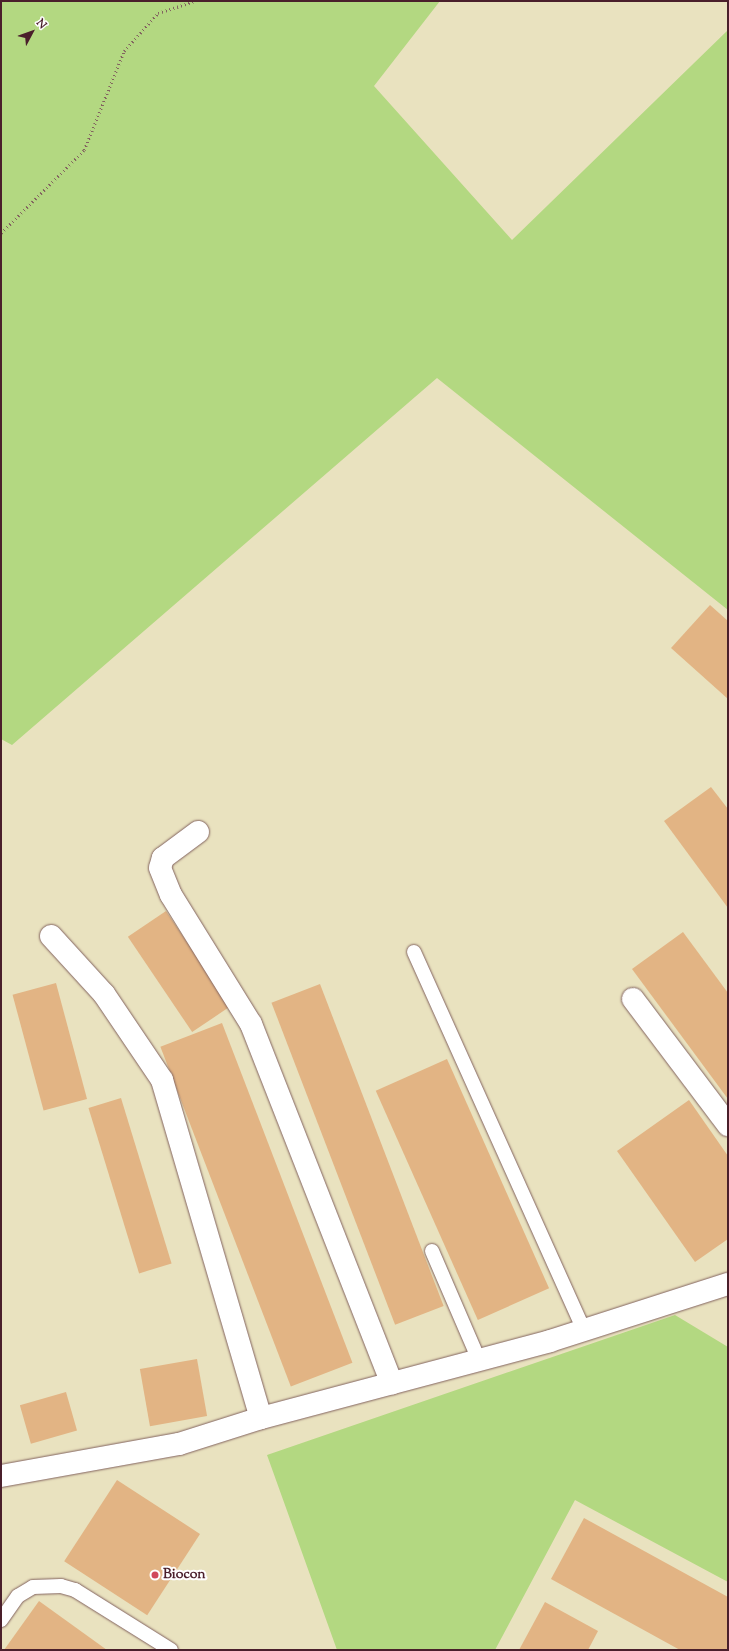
<!DOCTYPE html>
<html>
<head>
<meta charset="utf-8">
<style>
  body { margin:0 }
  #map { position:relative; width:729px; height:1651px; overflow:hidden; background:#e9e2bf; font-family:"Sorts Mill Goudy",serif }
  div>[style] { position:absolute }
  [style*='--x'] { left:calc(var(--x)*1px); top:calc(var(--y)*1px); width:calc(var(--w)*1px); rotate:calc(var(--a)*1deg) }
  .green>* { inset:0; background:#b3d881 }
  .building>* { inset:0; background:#e2b484; transform-origin:0 0 }
  .path>* { height:2.5px; margin-top:-1.25px; transform-origin:0; background:repeating-linear-gradient(90deg,#82635f 0 1px,transparent 0 4px) }
  .roads { filter:drop-shadow(0 0 1px #82635f) drop-shadow(0 0 1px #82635f) }
  .lane>* { height:14px; margin:-7px; padding:0 7px; transform-origin:7px; border-radius:7px; background:#fff }
  .street>* { height:22px; margin:-11px; padding:0 11px; transform-origin:11px; border-radius:11px; background:#fff }
  .dots>* { width:11px; height:11px; translate:-50% -50%; box-sizing:border-box; border:2px solid #fff; border-radius:50% }
  span { translate:-50% -50%; white-space:nowrap; text-align:center; line-height:1.15; -webkit-text-stroke:4px #fff; paint-order:stroke }
  .poi-label { font-size:14px; color:#4a1f2b; font-weight:700 }
  .left { translate:0 -50%; text-align:left }
  .frame { position:absolute; inset:0; border:2px solid #4a1f2b; pointer-events:none }
  .north { position:absolute; left:12px; top:12px; width:40px; height:40px; -webkit-text-stroke:3px #fff; paint-order:stroke; rotate:49deg; font-size:11px; font-weight:700; line-height:16px; text-align:center; color:#4a1f2b }
  .north::after { content:''; display:block; margin:auto; width:14px; height:18px; background:#4a1f2b; clip-path:polygon(50% 0,100% 100%,50% 72%,0 100%) }
</style>
</head>
<body>
<div id="map">
  <div class="green">
    <div style="clip-path:polygon(1px 1px,440px 1px,374px 86px,512px 240px,728px 30px,728px 610px,437px 378px,12px 745px,1px 739px)"></div>
    <div style="clip-path:polygon(675px 1315px,728px 1347px,728px 1582px,575px 1500px,495px 1650px,337px 1650px,267px 1455px)"></div>
  </div>
  <div class="building">
    <div style="clip-path:polygon(710px 605px,728px 621px,728px 699px,671px 648px)"></div>
    <div style="clip-path:polygon(711px 787px,728px 809px,728px 908px,664px 821px)"></div>
    <div style="left:166px;top:911px;width:115px;height:46px;rotate:56deg"></div>
    <div style="clip-path:polygon(683px 932px,728px 993px,728px 1099px,632px 969px)"></div>
    <div style="left:56px;top:983px;width:120px;height:45px;rotate:75deg"></div>
    <div style="left:320px;top:984px;width:345px;height:52px;rotate:69deg"></div>
    <div style="left:222px;top:1023px;width:364px;height:66px;rotate:69deg"></div>
    <div style="left:447px;top:1059px;width:251px;height:78px;rotate:66deg"></div>
    <div style="left:121px;top:1098px;width:173px;height:34px;rotate:73deg"></div>
    <div style="clip-path:polygon(689px 1100px,728px 1156px,728px 1239px,695px 1262px,617px 1151px)"></div>
    <div style="left:197px;top:1359px;width:58px;height:58px;rotate:80deg"></div>
    <div style="left:66px;top:1392px;width:40px;height:48px;rotate:74deg"></div>
    <div style="left:117px;top:1480px;width:99px;height:97px;rotate:33deg"></div>
    <div style="clip-path:polygon(584px 1518px,728px 1597px,728px 1650px,680px 1650px,551px 1579px)"></div>
    <div style="clip-path:polygon(39px 1601px,107px 1650px,4px 1650px)"></div>
    <div style="clip-path:polygon(545px 1602px,598px 1631px,588px 1650px,519px 1650px)"></div>
  </div>
  <div class="path">
    <div style="--x:1;--y:233;--w:117;--a:-45"></div>
    <div style="--x:84;--y:150;--w:107;--a:-68"></div>
    <div style="--x:124;--y:51;--w:51;--a:-48.2"></div>
    <div style="--x:158;--y:13;--w:40;--a:-18"></div>
  </div>
  <div class="roads">
    <div class="lane">
      <div style="--x:414;--y:952;--w:414;--a:65.8"></div>
      <div style="--x:432;--y:1251;--w:119;--a:66.7"></div>
      <div style="--x:1;--y:1620;--w:29;--a:-55"></div>
      <div style="--x:18;--y:1596;--w:17;--a:-31"></div>
      <div style="--x:33;--y:1587;--w:28;--a:-2"></div>
      <div style="--x:61;--y:1586;--w:15;--a:16"></div>
      <div style="--x:75;--y:1590;--w:113;--a:32"></div>
    </div>
    <div class="street">
      <div style="--x:198;--y:832;--w:44;--a:143.4"></div>
      <div style="--x:163;--y:858;--w:10;--a:107"></div>
      <div style="--x:160;--y:868;--w:29;--a:68"></div>
      <div style="--x:171;--y:895;--w:152;--a:58.2"></div>
      <div style="--x:251;--y:1024;--w:386;--a:68.6"></div>
      <div style="--x:51;--y:936;--w:79;--a:47.6"></div>
      <div style="--x:104;--y:994;--w:104;--a:56"></div>
      <div style="--x:162;--y:1080;--w:352;--a:73.7"></div>
      <div style="--x:633;--y:999;--w:158;--a:53"></div>
      <div style="--x:1;--y:1476;--w:181;--a:-10.2"></div>
      <div style="--x:179;--y:1444;--w:86;--a:-17.6"></div>
      <div style="--x:261;--y:1418;--w:299;--a:-14.9"></div>
      <div style="--x:550;--y:1341;--w:187;--a:-17.8"></div>
    </div>
  </div>
  <div class="dots">
    <div style="left:155px;top:1575px;background:#d1495b"></div>
  </div>
  <div class="poi-label">
    <span class="left" style="left:163px;top:1575px">Biocon</span>
  </div>
  <div class="frame"></div>
  <div class="north">N</div>
</div>
</body>
</html>
